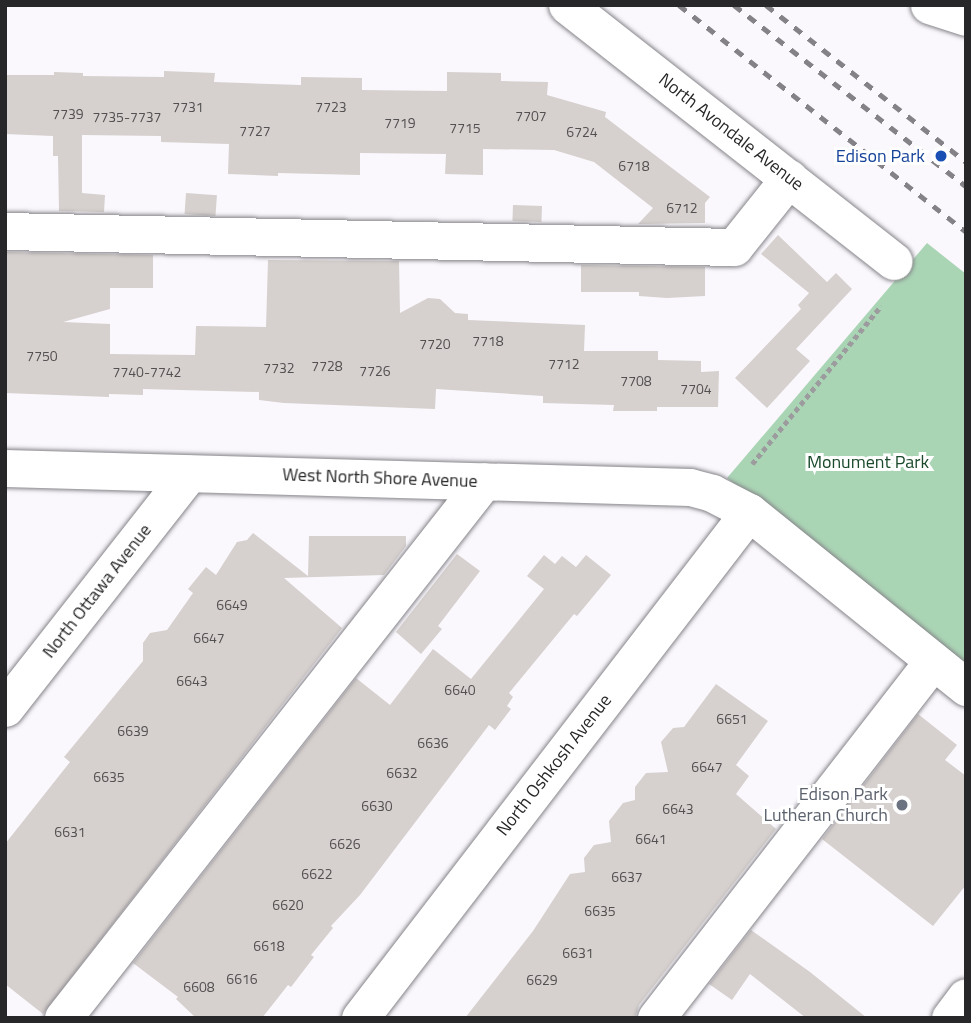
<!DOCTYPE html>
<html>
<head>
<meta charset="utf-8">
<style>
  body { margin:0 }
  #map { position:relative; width:971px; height:1023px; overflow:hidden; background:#faf8fd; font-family:"Titillium Web",sans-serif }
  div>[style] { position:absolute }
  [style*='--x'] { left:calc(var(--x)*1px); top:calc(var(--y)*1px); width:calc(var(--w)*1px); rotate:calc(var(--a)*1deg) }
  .green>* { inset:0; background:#aad5b5 }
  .building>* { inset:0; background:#d6d0ce; transform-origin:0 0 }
  .path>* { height:4.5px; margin-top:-2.25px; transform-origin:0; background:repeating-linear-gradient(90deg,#9c9b9e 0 5px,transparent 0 8.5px) }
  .roads { filter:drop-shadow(0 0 2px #868489) drop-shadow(0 0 2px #868489) }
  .minor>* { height:37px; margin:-18.5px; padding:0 18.5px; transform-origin:18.5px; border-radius:18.5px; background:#fff }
  .rail>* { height:5px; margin-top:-2.5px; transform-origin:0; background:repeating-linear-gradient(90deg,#848286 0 9px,transparent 0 18px) }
  .dots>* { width:19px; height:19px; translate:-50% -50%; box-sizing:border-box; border:4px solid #fff; border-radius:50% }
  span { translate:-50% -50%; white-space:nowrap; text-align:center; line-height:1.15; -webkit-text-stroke:6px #fff; paint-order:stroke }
  .number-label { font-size:14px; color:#535052 }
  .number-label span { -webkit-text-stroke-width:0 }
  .street-label { font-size:18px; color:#272628 }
  .transit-label { font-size:18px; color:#164399 }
  .right { translate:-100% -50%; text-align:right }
  .park-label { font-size:18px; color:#19492a }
  .worship-label { font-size:18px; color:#5b616d }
  .frame { position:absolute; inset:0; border:7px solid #272628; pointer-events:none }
</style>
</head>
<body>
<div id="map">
  <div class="green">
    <div style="clip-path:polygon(927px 243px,966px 274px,966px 665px,727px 478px)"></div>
  </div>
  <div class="building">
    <div style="clip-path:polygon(164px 71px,215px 73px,214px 82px,301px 85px,301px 77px,362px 78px,362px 90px,447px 91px,447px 72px,501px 73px,501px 81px,548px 82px,547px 95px,606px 112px,605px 117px,710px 197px,705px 203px,705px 223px,638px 224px,653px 208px,594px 162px,554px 150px,483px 149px,483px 175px,445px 174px,446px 154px,360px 153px,360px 175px,278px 173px,278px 176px,228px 174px,229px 144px,161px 142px,161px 136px,82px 135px,82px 193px,105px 195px,104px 212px,59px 211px,58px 156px,53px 156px,53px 136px,5px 134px,5px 75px,54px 75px,54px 72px,83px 73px,83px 76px,164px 77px)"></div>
    <div style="left:186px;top:193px;width:31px;height:21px;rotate:4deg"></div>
    <div style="left:513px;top:205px;width:29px;height:16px;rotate:2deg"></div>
    <div style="clip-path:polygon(778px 235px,827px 282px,836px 273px,852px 289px,796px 349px,810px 361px,767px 408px,735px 378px,801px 309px,798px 305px,809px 293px,761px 254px)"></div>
    <div style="clip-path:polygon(5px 252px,153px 255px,153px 288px,110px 288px,110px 309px,63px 322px,110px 324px,110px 354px,195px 355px,196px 326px,266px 327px,268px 260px,399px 261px,400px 313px,428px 298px,440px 299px,455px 313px,468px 314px,468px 320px,585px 325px,584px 351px,658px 351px,658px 360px,701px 361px,701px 372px,719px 371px,718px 407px,657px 407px,657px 411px,613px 411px,614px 405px,543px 403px,543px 396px,436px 389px,435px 409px,284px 403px,259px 400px,259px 392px,143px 389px,143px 395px,109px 394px,109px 397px,5px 393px)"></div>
    <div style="clip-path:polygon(581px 265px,705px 267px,705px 296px,667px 298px,639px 296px,639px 292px,581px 292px)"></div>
    <div style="clip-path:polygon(253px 533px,308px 576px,309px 536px,406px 536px,406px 546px,384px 575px,284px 578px,342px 628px,43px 1014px,5px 984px,5px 844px,70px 762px,64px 757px,143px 661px,143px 643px,150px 633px,167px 630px,193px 593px,188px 589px,206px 567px,216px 575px,237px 542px,247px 540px)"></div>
    <div style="clip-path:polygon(457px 554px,480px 571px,438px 626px,442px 629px,421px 654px,396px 632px)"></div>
    <div style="clip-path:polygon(544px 555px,555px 564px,562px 556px,576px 567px,586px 555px,611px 575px,577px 616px,574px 614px,509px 693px,513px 697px,507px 706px,511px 709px,495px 730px,489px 725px,360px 895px,331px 926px,333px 928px,311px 955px,314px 957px,291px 987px,288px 985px,262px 1018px,196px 1018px,176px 999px,178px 997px,133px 963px,356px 678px,390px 705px,433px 649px,471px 679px,544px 589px,527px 576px)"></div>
    <div style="clip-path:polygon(716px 684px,768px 721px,736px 765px,749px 776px,736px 794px,776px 829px,639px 1005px,635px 1018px,465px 1018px,533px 931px,570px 874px,585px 872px,584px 858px,594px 845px,611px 842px,609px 821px,623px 803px,635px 800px,635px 787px,646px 773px,668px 772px,661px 742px,673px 728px,684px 727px)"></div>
    <div style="clip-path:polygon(918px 714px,957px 745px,945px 760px,966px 776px,966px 885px,933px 926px,822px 839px)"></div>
    <div style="clip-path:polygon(751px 930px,810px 972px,867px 1018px,806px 1018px,750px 974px,732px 1000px,709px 984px)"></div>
  </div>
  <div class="path">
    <div style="--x:752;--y:464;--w:204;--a:-50.8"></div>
  </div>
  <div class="roads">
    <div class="minor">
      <div style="--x:567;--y:5;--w:415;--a:38.1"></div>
      <div style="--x:929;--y:5;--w:39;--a:18"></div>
      <div style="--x:5;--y:231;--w:729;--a:1.26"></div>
      <div style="--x:734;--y:247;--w:88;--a:-51.4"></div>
      <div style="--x:5;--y:468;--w:685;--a:1.59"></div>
      <div style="--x:690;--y:487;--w:23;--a:15"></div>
      <div style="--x:712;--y:493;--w:42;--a:27.2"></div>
      <div style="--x:749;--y:512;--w:279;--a:38.9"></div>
      <div style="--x:5;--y:708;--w:298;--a:-51.9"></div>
      <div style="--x:63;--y:1018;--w:682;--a:-51.9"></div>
      <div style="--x:360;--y:1018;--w:638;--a:-52.45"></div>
      <div style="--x:656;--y:1018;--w:452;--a:-52.2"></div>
      <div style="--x:950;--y:1018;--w:26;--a:-53"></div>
    </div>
  </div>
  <div class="rail">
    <div style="--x:679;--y:5;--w:366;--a:38.3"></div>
    <div style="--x:734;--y:5;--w:294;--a:38"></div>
    <div style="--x:766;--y:5;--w:254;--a:38.1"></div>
  </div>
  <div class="dots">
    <div style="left:941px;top:156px;background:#1a4fb4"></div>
    <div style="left:902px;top:805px;background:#6b7280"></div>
  </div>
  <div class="number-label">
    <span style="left:188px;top:107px">7731</span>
    <span style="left:331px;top:107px">7723</span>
    <span style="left:68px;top:114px">7739</span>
    <span style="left:531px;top:116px">7707</span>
    <span style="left:127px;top:117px">7735-7737</span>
    <span style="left:400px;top:123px">7719</span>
    <span style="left:465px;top:128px">7715</span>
    <span style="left:255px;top:131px">7727</span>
    <span style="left:582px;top:132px">6724</span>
    <span style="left:634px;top:166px">6718</span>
    <span style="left:682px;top:208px">6712</span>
    <span style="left:488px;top:341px">7718</span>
    <span style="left:435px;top:344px">7720</span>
    <span style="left:42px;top:356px">7750</span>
    <span style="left:564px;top:364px">7712</span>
    <span style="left:327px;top:366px">7728</span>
    <span style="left:279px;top:368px">7732</span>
    <span style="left:375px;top:371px">7726</span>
    <span style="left:147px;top:372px">7740-7742</span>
    <span style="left:636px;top:381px">7708</span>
    <span style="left:696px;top:389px">7704</span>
    <span style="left:232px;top:605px">6649</span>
    <span style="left:209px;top:638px">6647</span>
    <span style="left:192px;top:681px">6643</span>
    <span style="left:460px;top:690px">6640</span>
    <span style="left:732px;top:719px">6651</span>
    <span style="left:133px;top:731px">6639</span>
    <span style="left:433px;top:743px">6636</span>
    <span style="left:707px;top:767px">6647</span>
    <span style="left:402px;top:773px">6632</span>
    <span style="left:109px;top:777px">6635</span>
    <span style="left:377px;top:806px">6630</span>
    <span style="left:678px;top:809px">6643</span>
    <span style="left:70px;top:832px">6631</span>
    <span style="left:651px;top:839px">6641</span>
    <span style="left:345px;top:844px">6626</span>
    <span style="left:317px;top:874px">6622</span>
    <span style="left:627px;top:877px">6637</span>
    <span style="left:288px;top:905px">6620</span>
    <span style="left:600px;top:911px">6635</span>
    <span style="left:269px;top:946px">6618</span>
    <span style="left:578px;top:953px">6631</span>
    <span style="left:242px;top:979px">6616</span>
    <span style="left:542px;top:980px">6629</span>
    <span style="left:199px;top:987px">6608</span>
  </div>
  <div class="street-label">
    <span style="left:731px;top:132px;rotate:38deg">North Avondale Avenue</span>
    <span style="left:380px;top:478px;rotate:2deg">West North Shore Avenue</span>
    <span style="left:97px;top:591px;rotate:-52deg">North Ottawa Avenue</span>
    <span style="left:554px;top:765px;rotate:-52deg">North Oshkosh Avenue</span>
  </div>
  <div class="transit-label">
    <span class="right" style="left:925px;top:156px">Edison Park</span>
  </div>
  <div class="park-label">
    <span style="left:868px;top:462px">Monument Park</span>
  </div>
  <div class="worship-label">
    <span class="right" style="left:888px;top:805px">Edison Park<br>Lutheran Church</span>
  </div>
  <div class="frame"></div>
</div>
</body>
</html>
